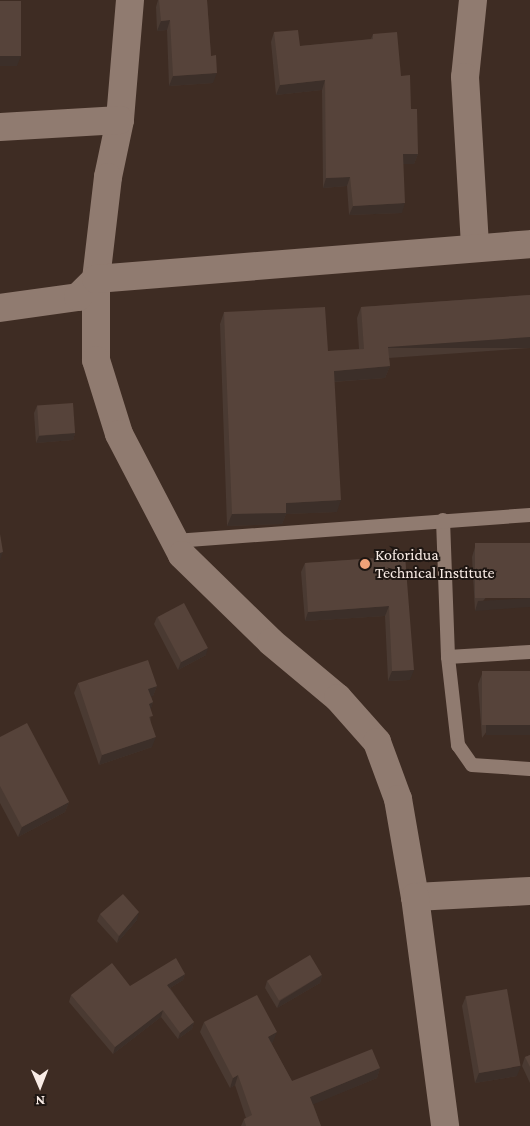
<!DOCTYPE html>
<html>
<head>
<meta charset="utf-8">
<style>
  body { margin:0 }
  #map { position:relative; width:530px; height:1126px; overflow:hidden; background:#3e2c23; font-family:"Crimson Pro",serif }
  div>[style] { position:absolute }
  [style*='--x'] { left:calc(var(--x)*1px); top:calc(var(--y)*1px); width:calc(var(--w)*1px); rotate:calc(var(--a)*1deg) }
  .service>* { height:14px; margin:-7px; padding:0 7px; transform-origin:7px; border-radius:7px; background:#907b70 }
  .minor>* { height:28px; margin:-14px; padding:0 14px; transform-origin:14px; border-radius:14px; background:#907b70 }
  .wall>* { inset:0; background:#4a3a32 }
  .shaded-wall>* { inset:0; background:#3c2f29; transform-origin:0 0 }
  .building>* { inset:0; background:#56433a; transform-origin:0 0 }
  .dots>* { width:14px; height:14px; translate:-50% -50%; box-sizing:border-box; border:2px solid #1e1612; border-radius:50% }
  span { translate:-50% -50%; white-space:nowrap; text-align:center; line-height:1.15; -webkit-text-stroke:4px #1e1612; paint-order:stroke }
  .poi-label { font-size:16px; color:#f9ece6 }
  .left { translate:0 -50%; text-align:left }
  .north { position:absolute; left:15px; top:1061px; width:50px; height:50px; -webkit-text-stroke:4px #1e1612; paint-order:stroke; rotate:179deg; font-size:14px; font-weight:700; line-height:20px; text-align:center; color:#f9ece6 }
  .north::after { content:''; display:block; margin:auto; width:18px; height:22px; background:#f9ece6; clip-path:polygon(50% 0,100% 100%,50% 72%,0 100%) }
</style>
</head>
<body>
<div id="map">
  <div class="service">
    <div style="--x:443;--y:520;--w:137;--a:87.9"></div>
    <div style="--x:448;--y:657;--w:89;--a:83.5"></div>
    <div style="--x:458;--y:745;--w:24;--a:55"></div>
    <div style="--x:472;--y:765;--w:58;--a:3.9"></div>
    <div style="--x:175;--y:541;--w:356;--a:-4.2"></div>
    <div style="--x:448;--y:657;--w:82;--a:-3.5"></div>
  </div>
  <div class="minor">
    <div style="--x:130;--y:0;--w:120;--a:94.8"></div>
    <div style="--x:120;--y:120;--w:58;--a:101.9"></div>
    <div style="--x:108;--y:177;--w:103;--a:96.7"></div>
    <div style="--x:96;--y:279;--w:81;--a:90"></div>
    <div style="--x:96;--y:360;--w:77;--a:72.7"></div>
    <div style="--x:119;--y:434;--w:136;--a:62.5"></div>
    <div style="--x:182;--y:555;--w:124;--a:44.3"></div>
    <div style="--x:271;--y:642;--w:87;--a:39.9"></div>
    <div style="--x:338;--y:698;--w:59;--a:48.4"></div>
    <div style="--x:377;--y:742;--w:61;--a:69.8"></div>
    <div style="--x:398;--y:799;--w:99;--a:80.2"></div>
    <div style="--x:415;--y:897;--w:115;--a:-3"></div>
    <div style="--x:473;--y:0;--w:77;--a:95.9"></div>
    <div style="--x:465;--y:77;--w:170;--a:86.6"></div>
    <div style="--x:0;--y:127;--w:120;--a:-3.3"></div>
    <div style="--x:0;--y:308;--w:79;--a:-8"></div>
    <div style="--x:78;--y:297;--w:25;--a:-45"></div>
    <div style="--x:96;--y:279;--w:435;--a:-4.6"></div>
    <div style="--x:415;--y:897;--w:231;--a:82.5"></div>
  </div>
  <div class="wall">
    <div style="clip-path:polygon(158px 0,207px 0,213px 83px,169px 86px,167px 30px,157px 31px,156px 7px)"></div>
    <div style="clip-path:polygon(274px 32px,300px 46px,371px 39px,373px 34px,401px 76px,411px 109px,418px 154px,414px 164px,403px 164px,402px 213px,349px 215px,347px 186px,323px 188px,322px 90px,276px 95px,271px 42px)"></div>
    <div style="clip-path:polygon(530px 295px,530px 348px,389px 358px,390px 366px,385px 378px,334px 382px,337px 512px,286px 514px,282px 524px,227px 526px,220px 324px,224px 312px,328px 351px,359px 349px,357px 318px,361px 307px)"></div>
    <div style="clip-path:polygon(37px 406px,75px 433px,73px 440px,36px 443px,34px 413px)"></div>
    <div style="clip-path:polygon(530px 543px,475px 611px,472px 557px,475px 547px)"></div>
    <div style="clip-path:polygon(405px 556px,410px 680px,388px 681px,385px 616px,305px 621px,301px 572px,305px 563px)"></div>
    <div style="clip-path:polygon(157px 617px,206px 655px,178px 670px,154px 624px)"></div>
    <div style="clip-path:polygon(530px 671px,482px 738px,478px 684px,482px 674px)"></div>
    <div style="clip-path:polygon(78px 683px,157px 686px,153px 696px,151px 696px,153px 702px,150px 710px,152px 747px,99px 765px,74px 693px)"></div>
    <div style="clip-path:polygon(0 737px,69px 802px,65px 812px,18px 837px,0 803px)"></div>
    <div style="clip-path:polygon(100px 914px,137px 920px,117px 943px,97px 921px)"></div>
    <div style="clip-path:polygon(185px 974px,183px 980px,170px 988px,194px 1022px,192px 1029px,178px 1039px,161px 1017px,113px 1054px,69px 1002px,71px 995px,130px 986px)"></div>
    <div style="clip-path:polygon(322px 975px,320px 983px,277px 1008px,265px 988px,267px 981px)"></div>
    <div style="clip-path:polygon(466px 996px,517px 1076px,475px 1083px,462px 1006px)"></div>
    <div style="clip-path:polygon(204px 1022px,273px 1042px,271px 1043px,292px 1081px,380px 1068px,377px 1078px,313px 1104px,321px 1126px,241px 1126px,244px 1119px,246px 1118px,235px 1085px,230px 1088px,200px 1032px)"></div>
    <div style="clip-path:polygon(530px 1055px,530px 1083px,522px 1066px,525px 1057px)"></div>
  </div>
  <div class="shaded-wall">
    <div style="clip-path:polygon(170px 20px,167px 30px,157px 31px,161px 21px)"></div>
    <div style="clip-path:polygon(0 56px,21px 56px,17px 66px,0 66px)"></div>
    <div style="clip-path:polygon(217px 73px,213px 83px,169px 86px,173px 76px)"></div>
    <div style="clip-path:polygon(325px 80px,322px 90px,276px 95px,280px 85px)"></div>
    <div style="clip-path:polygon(403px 154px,418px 154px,414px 164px,399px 164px)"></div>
    <div style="clip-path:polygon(350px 177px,347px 186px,323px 188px,326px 178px)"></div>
    <div style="clip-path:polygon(405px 203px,402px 213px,349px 215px,353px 206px)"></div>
    <div style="left:530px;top:337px;width:11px;height:142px;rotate:90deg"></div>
    <div style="clip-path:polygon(390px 366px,385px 378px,330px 382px,334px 371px)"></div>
    <div style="clip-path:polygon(75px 433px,73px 440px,36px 443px,39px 436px)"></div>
    <div style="clip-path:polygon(341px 500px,337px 512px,286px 514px,282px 524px,227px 526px,232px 514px,286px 503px)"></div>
    <div style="clip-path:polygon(3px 552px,0 561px,0 553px)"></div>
    <div style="clip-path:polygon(530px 598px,530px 607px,475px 611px,478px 601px)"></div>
    <div style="clip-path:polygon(389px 606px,385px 616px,305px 621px,308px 612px)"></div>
    <div style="clip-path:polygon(208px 648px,206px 655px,178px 670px,181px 662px)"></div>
    <div style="clip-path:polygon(414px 670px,410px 680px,388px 681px,392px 671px)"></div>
    <div style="clip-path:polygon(157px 686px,153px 696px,145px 699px,148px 689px)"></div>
    <div style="clip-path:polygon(153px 702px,150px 712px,149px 704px)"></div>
    <div style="left:530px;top:725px;width:10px;height:44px;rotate:90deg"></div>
    <div style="clip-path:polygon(156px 737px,152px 747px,99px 765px,102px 755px)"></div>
    <div style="clip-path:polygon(69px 802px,65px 812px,18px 837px,22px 827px)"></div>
    <div style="clip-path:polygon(139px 912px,137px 920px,117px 943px,119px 936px)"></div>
    <div style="clip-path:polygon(185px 974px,183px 980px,165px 991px,167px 985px)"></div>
    <div style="clip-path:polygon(322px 975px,320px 983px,277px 1008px,280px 1001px)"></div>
    <div style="clip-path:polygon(163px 1010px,161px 1017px,113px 1054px,115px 1047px)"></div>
    <div style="clip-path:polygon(194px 1022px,192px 1029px,178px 1039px,180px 1033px)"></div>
    <div style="clip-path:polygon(277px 1032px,273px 1042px,264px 1046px,268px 1037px)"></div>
    <div style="clip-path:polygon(521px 1066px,517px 1076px,475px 1083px,479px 1073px)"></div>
    <div style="clip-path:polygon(380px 1068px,377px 1078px,307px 1107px,310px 1097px)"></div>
    <div style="clip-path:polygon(238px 1075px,235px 1085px,230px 1088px,233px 1078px)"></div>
  </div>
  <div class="building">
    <div style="clip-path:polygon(159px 0,207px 0,211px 56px,216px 55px,217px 73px,173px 76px,170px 20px,161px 21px)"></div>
    <div style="left:0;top:1px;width:21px;height:55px"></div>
    <div style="clip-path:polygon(298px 30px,300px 46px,373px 39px,373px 34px,397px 32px,401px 76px,410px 75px,411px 109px,417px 109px,418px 154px,403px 154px,405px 203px,353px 206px,350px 177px,326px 178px,325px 80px,280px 85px,274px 32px)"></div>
    <div style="clip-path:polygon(530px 295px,530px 337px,388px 347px,390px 366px,334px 371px,341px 500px,286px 503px,286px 513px,232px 514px,224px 312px,325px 307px,328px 351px,364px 349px,361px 307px)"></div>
    <div style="left:73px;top:403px;width:30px;height:36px;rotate:86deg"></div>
    <div style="clip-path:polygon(0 534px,3px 552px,0 553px)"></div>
    <div style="left:530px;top:543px;width:55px;height:55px;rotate:90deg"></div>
    <div style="clip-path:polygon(405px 556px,414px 670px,392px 671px,389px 606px,308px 612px,305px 563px)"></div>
    <div style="left:184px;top:603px;width:51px;height:30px;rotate:62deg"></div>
    <div style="clip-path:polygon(148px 660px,157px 686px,148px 689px,153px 702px,149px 704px,153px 716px,149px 717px,156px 737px,102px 755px,78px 683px)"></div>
    <div style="left:530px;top:671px;width:54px;height:48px;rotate:90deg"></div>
    <div style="clip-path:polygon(27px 723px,69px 802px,22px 827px,0 786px,0 737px)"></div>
    <div style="clip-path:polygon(123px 894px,139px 912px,119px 936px,100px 914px)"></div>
    <div style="left:310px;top:955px;width:23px;height:50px;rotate:59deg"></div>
    <div style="clip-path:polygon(176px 958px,185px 974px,167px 985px,194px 1022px,180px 1033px,163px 1010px,115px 1047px,71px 995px,112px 963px,130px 986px)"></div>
    <div style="left:507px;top:989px;width:78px;height:42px;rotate:80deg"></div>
    <div style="clip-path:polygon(257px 995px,277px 1032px,268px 1037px,292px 1081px,372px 1049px,380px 1068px,310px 1097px,321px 1126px,246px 1126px,244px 1119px,252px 1115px,238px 1075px,233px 1078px,204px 1022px)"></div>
    <div style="clip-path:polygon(530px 1055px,530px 1067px,525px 1057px)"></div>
  </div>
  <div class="dots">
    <div style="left:365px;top:564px;background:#f0a279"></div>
  </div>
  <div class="poi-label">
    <span class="left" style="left:375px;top:564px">Koforidua<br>Technical Institute</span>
  </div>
  <div class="north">N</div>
</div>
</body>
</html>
